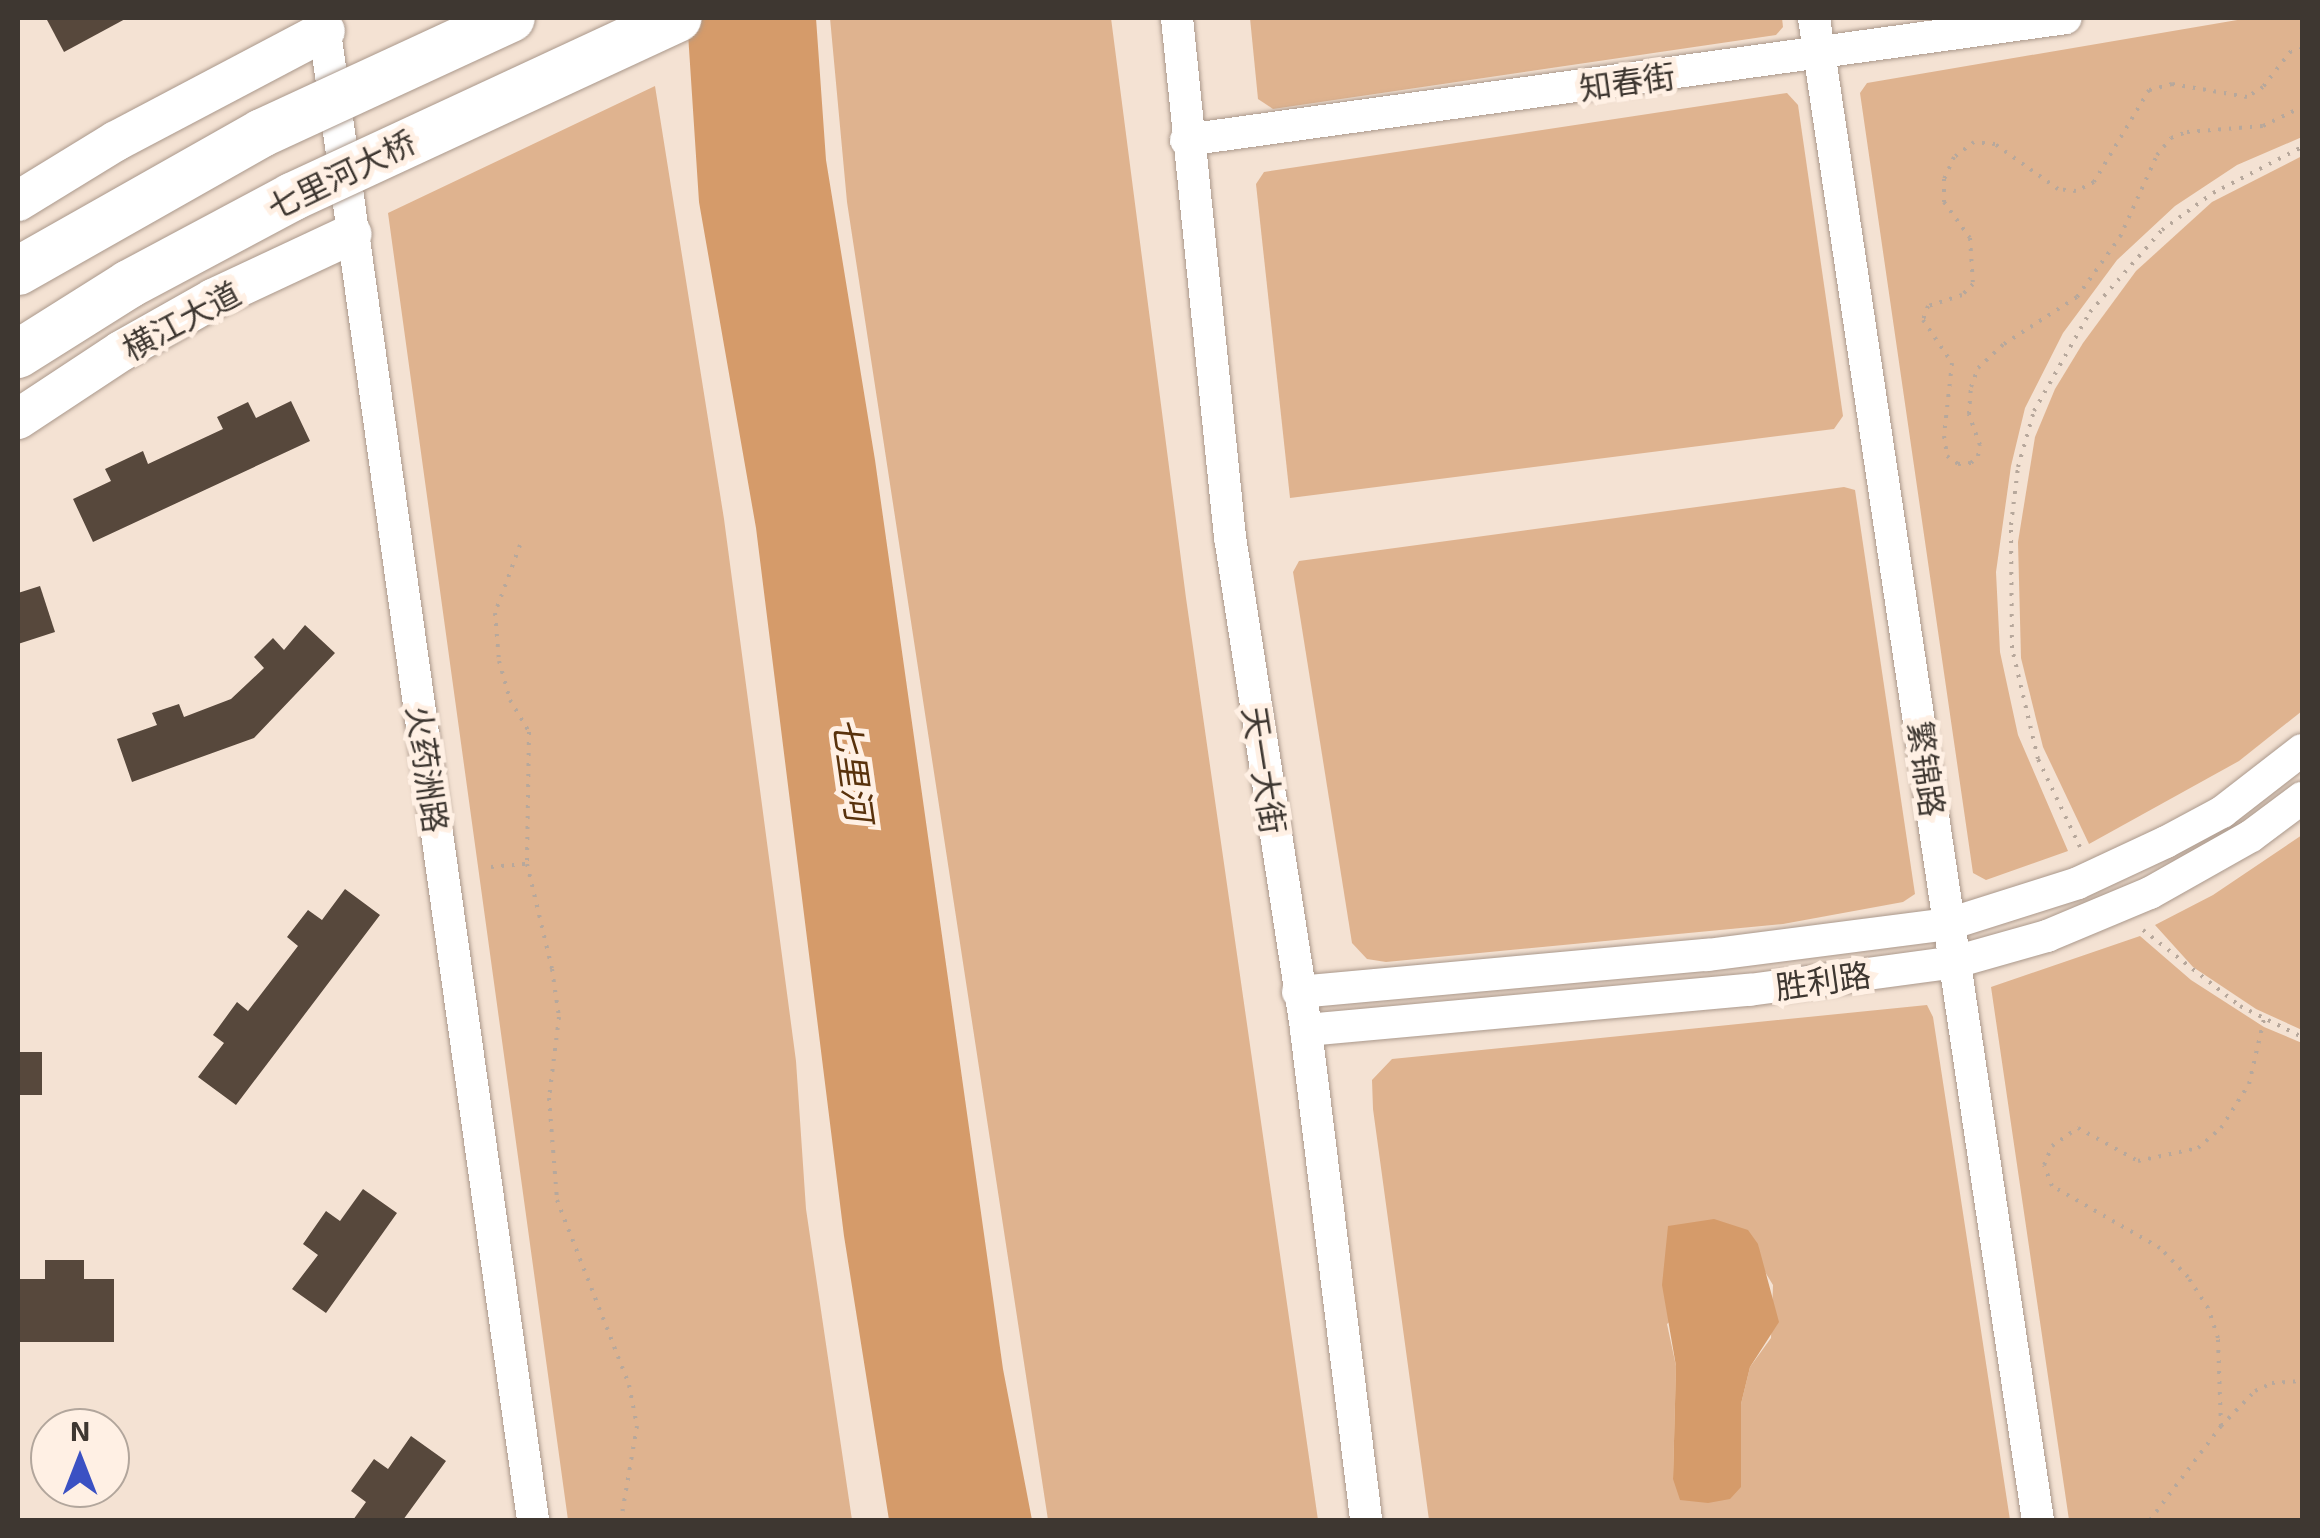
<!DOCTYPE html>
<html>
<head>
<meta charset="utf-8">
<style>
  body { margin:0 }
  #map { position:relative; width:2320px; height:1538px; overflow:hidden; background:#f4e2d3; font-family:"Exo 2","Noto Sans SC",sans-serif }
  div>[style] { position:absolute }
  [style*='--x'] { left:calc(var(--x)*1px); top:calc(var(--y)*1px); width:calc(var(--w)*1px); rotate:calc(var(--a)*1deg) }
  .green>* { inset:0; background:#dfb38f }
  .water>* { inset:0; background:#d59b6a }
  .building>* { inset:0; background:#57483c; transform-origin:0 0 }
  .path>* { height:4px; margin-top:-2px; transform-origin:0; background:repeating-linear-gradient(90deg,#b7a89c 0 2.5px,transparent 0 10.5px) }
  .roads { filter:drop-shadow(0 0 2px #aa988b) drop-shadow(0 0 2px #aa988b) }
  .minor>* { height:32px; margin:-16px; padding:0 16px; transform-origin:16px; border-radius:16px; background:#fff }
  .major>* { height:40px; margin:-20px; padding:0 20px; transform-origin:20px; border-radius:20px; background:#fff }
  .bridges { filter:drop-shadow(0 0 2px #aa988b) drop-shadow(0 0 2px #aa988b) }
  .highway-bridge>* { height:48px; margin:-24px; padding:0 24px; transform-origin:24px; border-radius:24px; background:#fff }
  span { translate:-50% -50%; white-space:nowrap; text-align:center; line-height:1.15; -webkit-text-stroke:10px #fff0e4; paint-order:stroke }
  .street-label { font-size:32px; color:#3e3731 }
  .water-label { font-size:35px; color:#59320c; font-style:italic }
  .frame { position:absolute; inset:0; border:20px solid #3e3731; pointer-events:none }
  .north { position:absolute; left:30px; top:1408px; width:100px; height:100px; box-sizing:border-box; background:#fff0e4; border:2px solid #b2a69c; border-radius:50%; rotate:0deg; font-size:28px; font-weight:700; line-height:40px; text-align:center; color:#3e3731 }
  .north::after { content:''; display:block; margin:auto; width:35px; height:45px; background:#3b51c3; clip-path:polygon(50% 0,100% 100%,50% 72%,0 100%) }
</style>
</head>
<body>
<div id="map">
  <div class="green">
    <div style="clip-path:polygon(830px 18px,1111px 18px,1186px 598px,1318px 1520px,1048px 1520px,847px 202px)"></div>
    <div style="clip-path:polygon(1250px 18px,1782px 18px,1783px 27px,1776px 35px,1273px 109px,1258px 99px)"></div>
    <div style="clip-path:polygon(2249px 18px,2302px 18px,2302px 137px,2237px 165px,2175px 206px,2117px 260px,2063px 333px,2025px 408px,2011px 466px,1996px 572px,2000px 652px,2018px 735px,2068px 851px,1986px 880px,1973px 873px,1860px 93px,1867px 83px)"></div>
    <div style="clip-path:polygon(655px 86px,724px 519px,796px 1061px,806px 1209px,852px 1520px,568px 1520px,388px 213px)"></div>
    <div style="clip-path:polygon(1787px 93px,1798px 105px,1843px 416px,1834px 429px,1290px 498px,1256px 184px,1264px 172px)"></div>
    <div style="clip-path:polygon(2302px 156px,2302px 711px,2239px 761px,2089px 844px,2043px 747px,2021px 658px,2018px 542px,2035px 437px,2055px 389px,2083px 343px,2136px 271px,2212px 202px)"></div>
    <div style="clip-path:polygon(1844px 487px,1855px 490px,1915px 894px,1903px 902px,1783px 924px,1386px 962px,1367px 959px,1352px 943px,1293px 572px,1299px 561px)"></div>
    <div style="clip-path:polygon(2302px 835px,2302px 1030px,2256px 1009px,2193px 967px,2155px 925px,2213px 895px)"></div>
    <div style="clip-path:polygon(2140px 936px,2191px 980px,2264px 1027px,2302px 1043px,2302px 1520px,2069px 1520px,1991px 987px)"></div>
    <div style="clip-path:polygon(evenodd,1927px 1005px,1933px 1017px,2010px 1520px,1429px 1520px,1373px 1109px,1372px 1080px,1392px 1059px,1927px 1005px,1758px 1244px,1759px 1262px,1773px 1285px,1771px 1338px,1750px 1367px,1741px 1404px,1741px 1487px,1673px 1479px,1676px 1366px,1667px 1324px,1758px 1244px)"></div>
  </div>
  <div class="water">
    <div style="clip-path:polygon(687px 18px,816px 18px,826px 160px,875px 460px,1003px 1369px,1032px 1520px,889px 1520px,844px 1236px,756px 528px,699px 202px)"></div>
    <div style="clip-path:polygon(1714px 1219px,1748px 1230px,1758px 1244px,1779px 1322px,1750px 1367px,1741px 1404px,1741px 1487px,1730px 1499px,1708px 1503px,1680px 1500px,1673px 1479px,1676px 1366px,1662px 1285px,1668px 1226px)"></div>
  </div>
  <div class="building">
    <div style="clip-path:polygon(46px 18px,127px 18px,64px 52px)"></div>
    <div style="clip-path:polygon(291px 401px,310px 441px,93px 542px,73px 499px,111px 481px,105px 469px,143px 451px,148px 464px,223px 429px,217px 417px,248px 402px,256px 418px)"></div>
    <div style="clip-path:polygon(40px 586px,55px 632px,18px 644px,18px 593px)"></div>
    <div style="clip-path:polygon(305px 625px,335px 653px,254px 738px,132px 782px,117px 739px,157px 725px,152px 713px,179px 704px,184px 717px,231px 699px,264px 668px,254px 657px,273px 638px,284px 650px)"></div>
    <div style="clip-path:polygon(345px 889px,380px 915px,236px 1105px,198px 1077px,224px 1043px,213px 1035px,237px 1002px,248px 1011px,298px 946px,287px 937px,308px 910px,322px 920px)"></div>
    <div style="left:18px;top:1052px;width:24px;height:43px"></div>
    <div style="clip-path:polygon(363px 1189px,397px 1213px,326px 1313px,292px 1289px,318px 1255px,303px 1244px,326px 1211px,340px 1221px)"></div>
    <div style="clip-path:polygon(45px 1260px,84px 1260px,84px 1279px,114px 1279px,114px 1342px,18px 1342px,18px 1279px,45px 1279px)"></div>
    <div style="clip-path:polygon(411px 1436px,446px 1461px,403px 1520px,353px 1520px,366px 1502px,351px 1491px,374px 1459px,388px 1469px)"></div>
  </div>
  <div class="path">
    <div style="--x:2302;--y:49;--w:11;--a:170"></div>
    <div style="--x:2291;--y:51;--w:46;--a:127.9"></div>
    <div style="--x:2263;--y:87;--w:19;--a:148"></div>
    <div style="--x:2247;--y:97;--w:76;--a:-170.2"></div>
    <div style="--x:2172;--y:84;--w:24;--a:165"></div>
    <div style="--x:2149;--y:90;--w:107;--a:120.9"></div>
    <div style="--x:2094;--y:182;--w:20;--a:153"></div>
    <div style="--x:2076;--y:191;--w:18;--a:-174"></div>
    <div style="--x:2058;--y:189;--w:77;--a:-144.5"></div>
    <div style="--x:1995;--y:144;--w:21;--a:-175"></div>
    <div style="--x:1974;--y:142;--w:25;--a:143"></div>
    <div style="--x:1954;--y:157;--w:24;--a:114"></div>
    <div style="--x:1944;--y:179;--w:23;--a:90"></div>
    <div style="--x:1944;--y:202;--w:44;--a:54.2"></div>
    <div style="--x:1970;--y:238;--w:46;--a:86.3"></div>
    <div style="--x:1973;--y:284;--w:16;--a:135"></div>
    <div style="--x:1962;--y:295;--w:36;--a:162"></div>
    <div style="--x:1928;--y:306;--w:15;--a:110"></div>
    <div style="--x:1923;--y:320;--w:52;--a:56"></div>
    <div style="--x:1952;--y:363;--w:73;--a:96.3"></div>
    <div style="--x:1944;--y:436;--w:20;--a:81"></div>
    <div style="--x:1947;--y:456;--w:14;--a:36"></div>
    <div style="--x:1958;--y:464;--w:13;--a:-4"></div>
    <div style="--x:1971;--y:463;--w:10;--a:-45"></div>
    <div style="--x:1978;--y:456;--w:11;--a:-80"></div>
    <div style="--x:1980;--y:445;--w:33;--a:-110"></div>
    <div style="--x:1969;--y:414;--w:27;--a:-86"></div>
    <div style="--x:1971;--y:387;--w:20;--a:-70"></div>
    <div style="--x:1978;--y:368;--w:35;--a:-43"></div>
    <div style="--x:2004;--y:344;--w:87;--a:-32.8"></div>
    <div style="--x:2077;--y:297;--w:74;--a:-54.4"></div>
    <div style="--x:2120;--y:237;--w:90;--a:-65.7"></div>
    <div style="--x:2157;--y:155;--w:22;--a:-51"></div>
    <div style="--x:2171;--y:138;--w:17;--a:-21"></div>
    <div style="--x:2187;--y:132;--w:76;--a:-4.5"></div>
    <div style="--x:2263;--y:126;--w:43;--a:-26"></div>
    <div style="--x:520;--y:545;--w:72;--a:110.2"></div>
    <div style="--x:495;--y:613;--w:48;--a:85.2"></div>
    <div style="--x:499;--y:661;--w:41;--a:74.2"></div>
    <div style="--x:510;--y:700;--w:37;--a:59"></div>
    <div style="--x:529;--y:732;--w:132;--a:90.9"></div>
    <div style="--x:527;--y:864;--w:108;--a:76.6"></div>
    <div style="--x:552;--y:969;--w:49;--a:81.7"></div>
    <div style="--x:559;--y:1017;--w:82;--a:97"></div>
    <div style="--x:549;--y:1098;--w:102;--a:85.5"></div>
    <div style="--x:557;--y:1200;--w:199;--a:68.7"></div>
    <div style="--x:629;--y:1385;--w:42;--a:79"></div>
    <div style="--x:637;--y:1426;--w:95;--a:99.7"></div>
    <div style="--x:2080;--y:847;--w:98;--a:-115.5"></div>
    <div style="--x:2038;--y:759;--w:114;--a:-103.2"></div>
    <div style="--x:2012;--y:648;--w:123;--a:-90.5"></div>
    <div style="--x:2011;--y:525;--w:58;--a:-83.1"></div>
    <div style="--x:2018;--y:467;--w:58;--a:-74.1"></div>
    <div style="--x:2034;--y:411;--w:114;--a:-60.5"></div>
    <div style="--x:2090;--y:312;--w:109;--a:-48.7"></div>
    <div style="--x:2162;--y:230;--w:63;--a:-36"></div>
    <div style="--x:2213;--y:193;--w:100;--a:-27.3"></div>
    <div style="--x:491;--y:867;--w:36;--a:-5"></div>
    <div style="--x:2143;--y:930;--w:123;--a:38.1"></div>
    <div style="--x:2240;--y:1006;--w:69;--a:26.6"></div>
    <div style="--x:2221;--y:1426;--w:49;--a:-45.8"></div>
    <div style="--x:2255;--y:1391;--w:19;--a:-25"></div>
    <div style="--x:2272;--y:1383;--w:30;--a:-4"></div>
    <div style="--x:2150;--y:1520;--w:118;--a:-52.9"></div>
    <div style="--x:2221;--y:1426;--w:88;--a:-92"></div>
    <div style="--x:2218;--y:1338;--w:32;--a:-108"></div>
    <div style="--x:2208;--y:1308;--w:37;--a:-123"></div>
    <div style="--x:2188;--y:1277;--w:40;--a:-134"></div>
    <div style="--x:2160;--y:1248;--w:125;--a:-150.1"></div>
    <div style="--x:2052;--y:1186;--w:22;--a:-111"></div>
    <div style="--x:2044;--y:1165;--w:21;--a:-67"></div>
    <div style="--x:2052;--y:1146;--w:32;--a:-35"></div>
    <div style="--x:2078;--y:1128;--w:68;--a:28.8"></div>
    <div style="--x:2138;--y:1161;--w:61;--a:-12.2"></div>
    <div style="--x:2198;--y:1148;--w:30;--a:-41"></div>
    <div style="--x:2221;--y:1128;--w:52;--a:-57.5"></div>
    <div style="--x:2249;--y:1084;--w:67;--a:-77"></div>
  </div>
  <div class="roads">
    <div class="minor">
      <div style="--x:323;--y:18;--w:1517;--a:82.04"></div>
      <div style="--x:1177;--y:18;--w:522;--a:84.17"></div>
      <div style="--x:1230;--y:537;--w:499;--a:81.2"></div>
      <div style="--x:1306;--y:1030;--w:494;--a:83"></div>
      <div style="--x:1814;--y:18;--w:1519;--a:81.52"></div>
      <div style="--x:1186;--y:140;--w:888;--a:-7.89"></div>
      <div style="--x:1298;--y:992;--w:411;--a:-5.2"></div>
      <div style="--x:1707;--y:955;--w:244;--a:-7.3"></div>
      <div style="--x:1949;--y:924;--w:135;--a:-17.6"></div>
      <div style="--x:2078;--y:883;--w:97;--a:-25"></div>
      <div style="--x:2166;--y:842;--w:64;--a:-28.2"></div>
      <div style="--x:2222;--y:812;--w:101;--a:-37.8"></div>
      <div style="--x:1306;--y:1030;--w:445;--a:-5.2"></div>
      <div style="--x:1749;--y:990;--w:208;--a:-7.7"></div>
      <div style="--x:1955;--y:962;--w:96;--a:-15.8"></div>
      <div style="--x:2047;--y:936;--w:112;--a:-22.7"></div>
      <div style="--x:2150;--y:893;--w:116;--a:-29.4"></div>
      <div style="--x:2251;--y:836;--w:64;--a:-36.7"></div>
    </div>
    <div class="major">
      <div style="--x:18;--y:201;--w:115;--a:-31.5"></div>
      <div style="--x:116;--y:141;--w:236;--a:-27.8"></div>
      <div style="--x:18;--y:419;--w:123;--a:-33.4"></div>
      <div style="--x:121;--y:351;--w:106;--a:-29.5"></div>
      <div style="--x:213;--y:299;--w:153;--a:-25.1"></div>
    </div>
  </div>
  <div class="bridges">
    <div class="highway-bridge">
      <div style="--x:18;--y:271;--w:280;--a:-29.5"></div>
      <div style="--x:262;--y:133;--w:274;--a:-24.8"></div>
      <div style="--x:18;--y:354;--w:131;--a:-32.2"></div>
      <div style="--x:129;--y:284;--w:185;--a:-28.1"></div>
      <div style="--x:292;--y:197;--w:425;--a:-24.9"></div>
    </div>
  </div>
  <div class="street-label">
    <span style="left:1627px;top:81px;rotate:-8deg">知春街</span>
    <span style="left:341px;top:174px;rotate:-26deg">七里河大桥</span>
    <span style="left:181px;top:320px;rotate:-28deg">横江大道</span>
    <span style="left:428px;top:769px;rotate:82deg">火药洲路</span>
    <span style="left:1927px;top:769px;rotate:82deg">繁锦路</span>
    <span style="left:1265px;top:770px;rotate:81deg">天一大街</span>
    <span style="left:1823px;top:980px;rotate:-8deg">胜利路</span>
  </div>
  <div class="water-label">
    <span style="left:854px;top:769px;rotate:82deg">七里河</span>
  </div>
  <div class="frame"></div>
  <div class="north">N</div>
</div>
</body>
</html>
